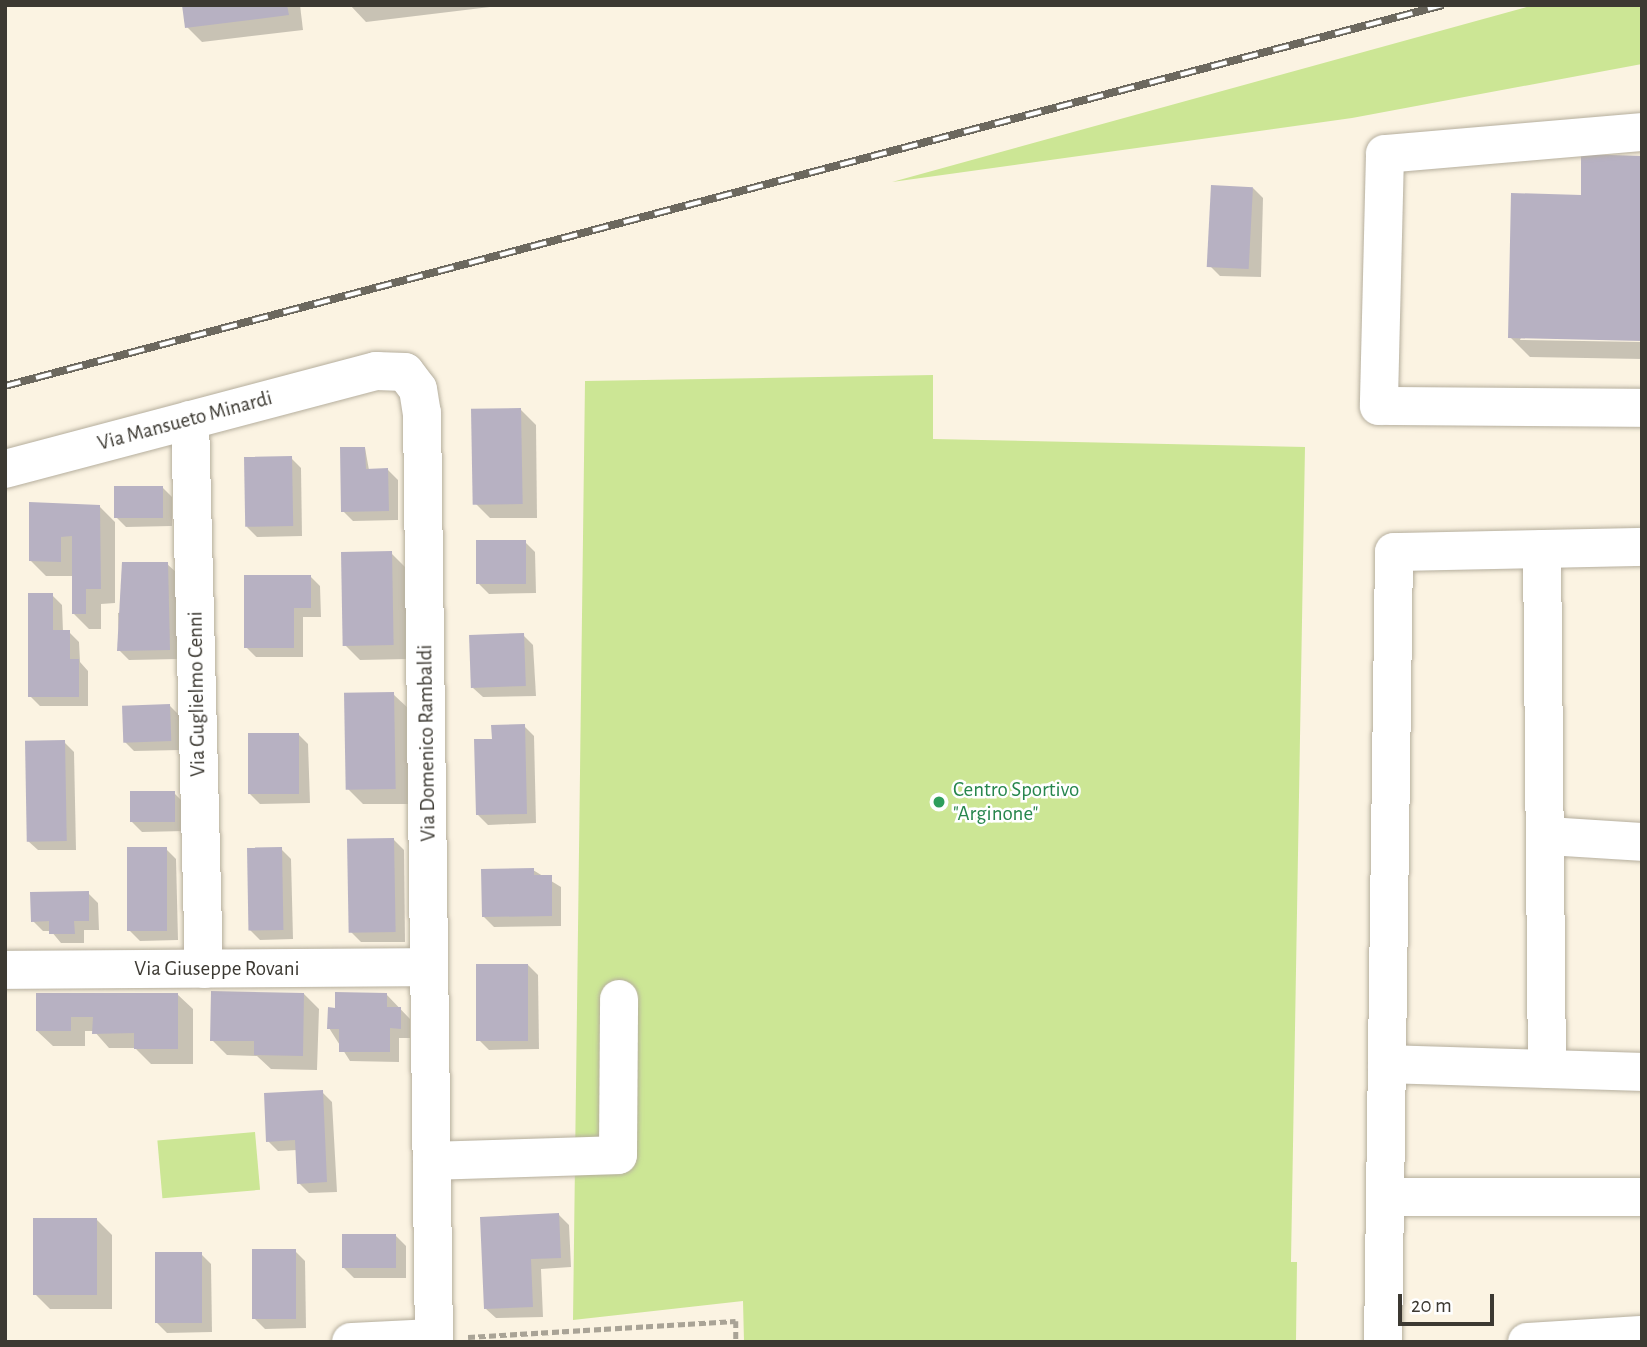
<!DOCTYPE html>
<html>
<head>
<meta charset="utf-8">
<style>
  body { margin:0 }
  #map { position:relative; width:1647px; height:1347px; overflow:hidden; background:#fbf3e2; font-family:"Alegreya Sans",sans-serif }
  div>[style] { position:absolute }
  [style*='--x'] { left:calc(var(--x)*1px); top:calc(var(--y)*1px); width:calc(var(--w)*1px); rotate:calc(var(--a)*1deg) }
  .green>* { inset:0; background:#cce695; transform-origin:0 0 }
  .shadow>* { inset:0; background:#0003 }
  .building>* { inset:0; background:#b7b1c2; transform-origin:0 0 }
  .path>* { height:4.5px; margin-top:-2.25px; transform-origin:0; background:repeating-linear-gradient(90deg,#a9a396 0 7px,transparent 0 10.5px) }
  .roads { filter:drop-shadow(0 0 2px #b5ae9d) drop-shadow(0 0 2px #b5ae9d) }
  .minor>* { height:38px; margin:-19px; padding:0 19px; transform-origin:19px; border-radius:19px; background:#fff }
  .rail>* { height:8px; margin-top:-4px; transform-origin:0; background:repeating-linear-gradient(90deg,#fff 0 16px,#6c685e 0 32px); box-sizing:border-box; border-block:2px solid #6c685e }
  .dots>* { width:19px; height:19px; translate:-50% -50%; box-sizing:border-box; border:4px solid #fff; border-radius:50% }
  span { translate:-50% -50%; white-space:nowrap; text-align:center; line-height:1.15; -webkit-text-stroke:5px #fff; paint-order:stroke }
  .street-label { font-size:21px; color:#3c3932 }
  .leisure-label { font-size:21px; color:#27864d }
  .left { translate:0 -50%; text-align:left }
  .frame { position:absolute; inset:0; border:7px solid #3c3932; pointer-events:none }
  .scale { position:absolute; left:1398px; top:1294px; width:96px; height:32px; box-sizing:border-box; border:4px solid #3c3932; border-top:0; padding-left:9px; font-size:21px; line-height:24px; white-space:nowrap; color:#3c3932; -webkit-text-stroke:5px #fff; paint-order:stroke }
</style>
</head>
<body>
<div id="map">
  <div class="green">
    <div style="clip-path:polygon(1534px 5px,1642px 5px,1642px 64px,1352px 118px,892px 182px)"></div>
    <div style="clip-path:polygon(933px 375px,933px 439px,1305px 447px,1291px 1262px,1297px 1262px,1296px 1342px,744px 1342px,743px 1301px,573px 1320px,585px 381px)"></div>
    <div style="left:255px;top:1132px;width:58px;height:98px;rotate:85deg"></div>
  </div>
  <div class="shadow">
    <div style="clip-path:polygon(184px 5px,300px 5px,303px 30px,202px 42px,187px 27px)"></div>
    <div style="clip-path:polygon(350px 5px,490px 5px,490px 7px,366px 22px)"></div>
    <div style="clip-path:polygon(1253px 188px,1263px 198px,1261px 277px,1220px 276px,1210px 266px)"></div>
    <div style="clip-path:polygon(1582px 197px,1520px 340px,1642px 342px,1642px 359px,1530px 357px,1510px 337px)"></div>
    <div style="clip-path:polygon(521px 410px,536px 425px,537px 518px,490px 518px,475px 503px)"></div>
    <div style="clip-path:polygon(365px 448px,369px 470px,388px 470px,398px 480px,398px 520px,353px 521px,343px 511px)"></div>
    <div style="clip-path:polygon(291px 458px,301px 468px,302px 536px,257px 537px,247px 527px)"></div>
    <div style="clip-path:polygon(162px 487px,172px 497px,172px 526px,126px 527px,116px 517px)"></div>
    <div style="clip-path:polygon(99px 506px,115px 522px,115px 603px,101px 604px,101px 629px,89px 629px,74px 614px,74px 576px,46px 576px,31px 561px)"></div>
    <div style="clip-path:polygon(525px 542px,535px 552px,536px 593px,489px 594px,479px 584px)"></div>
    <div style="clip-path:polygon(391px 553px,406px 568px,408px 659px,360px 660px,345px 645px)"></div>
    <div style="clip-path:polygon(167px 564px,177px 573px,179px 659px,129px 660px,119px 650px,118px 613px,124px 612px)"></div>
    <div style="clip-path:polygon(310px 576px,320px 586px,321px 617px,303px 617px,303px 657px,256px 657px,246px 647px)"></div>
    <div style="clip-path:polygon(52px 595px,62px 605px,63px 632px,69px 632px,79px 642px,80px 662px,88px 671px,88px 706px,40px 706px,30px 696px)"></div>
    <div style="clip-path:polygon(523px 635px,533px 645px,536px 696px,483px 697px,473px 688px)"></div>
    <div style="clip-path:polygon(393px 694px,409px 709px,410px 804px,363px 804px,348px 789px)"></div>
    <div style="clip-path:polygon(170px 706px,180px 716px,180px 750px,134px 751px,124px 741px)"></div>
    <div style="clip-path:polygon(524px 726px,534px 736px,536px 823px,488px 825px,478px 815px)"></div>
    <div style="clip-path:polygon(298px 734px,308px 744px,310px 803px,260px 804px,250px 794px)"></div>
    <div style="clip-path:polygon(64px 742px,74px 752px,76px 850px,38px 850px,28px 841px)"></div>
    <div style="clip-path:polygon(174px 793px,184px 803px,184px 831px,142px 832px,132px 822px)"></div>
    <div style="clip-path:polygon(394px 840px,404px 850px,405px 942px,361px 942px,351px 932px)"></div>
    <div style="clip-path:polygon(166px 849px,176px 859px,178px 940px,140px 941px,130px 931px)"></div>
    <div style="clip-path:polygon(281px 849px,291px 859px,293px 939px,260px 940px,250px 930px)"></div>
    <div style="clip-path:polygon(533px 870px,561px 887px,561px 926px,494px 927px,484px 917px)"></div>
    <div style="clip-path:polygon(88px 893px,98px 903px,99px 930px,84px 930px,84px 943px,61px 943px,51px 931px,43px 931px,33px 921px)"></div>
    <div style="clip-path:polygon(528px 965px,538px 975px,539px 1049px,489px 1050px,479px 1040px)"></div>
    <div style="clip-path:polygon(177px 994px,193px 1009px,193px 1064px,151px 1064px,135px 1048px,109px 1048px,94px 1031px,85px 1031px,85px 1046px,53px 1046px,37px 1031px,38px 995px)"></div>
    <div style="clip-path:polygon(304px 994px,319px 1009px,317px 1070px,271px 1069px,257px 1056px,227px 1055px,212px 1040px)"></div>
    <div style="clip-path:polygon(386px 994px,410px 1019px,410px 1038px,399px 1038px,399px 1062px,350px 1061px,329px 1028px,337px 1010px)"></div>
    <div style="clip-path:polygon(322px 1092px,332px 1102px,337px 1192px,309px 1193px,299px 1183px,297px 1150px,278px 1151px,268px 1141px)"></div>
    <div style="clip-path:polygon(559px 1215px,569px 1225px,571px 1267px,541px 1269px,543px 1317px,496px 1318px,486px 1309px)"></div>
    <div style="clip-path:polygon(97px 1220px,112px 1235px,112px 1309px,50px 1309px,35px 1294px)"></div>
    <div style="clip-path:polygon(396px 1236px,406px 1246px,406px 1278px,354px 1278px,344px 1268px)"></div>
    <div style="clip-path:polygon(295px 1251px,305px 1261px,306px 1328px,265px 1329px,255px 1319px)"></div>
    <div style="clip-path:polygon(201px 1254px,211px 1264px,212px 1332px,167px 1333px,157px 1323px)"></div>
  </div>
  <div class="building">
    <div style="clip-path:polygon(182px 5px,287px 5px,289px 15px,185px 28px)"></div>
    <div style="clip-path:polygon(1581px 154px,1642px 156px,1642px 341px,1508px 338px,1511px 193px,1581px 195px)"></div>
    <div style="left:1211px;top:185px;width:42px;height:82px;rotate:3deg"></div>
    <div style="left:521px;top:408px;width:96px;height:50px;rotate:89deg"></div>
    <div style="clip-path:polygon(340px 447px,365px 447px,366px 469px,388px 468px,389px 511px,341px 512px)"></div>
    <div style="left:292px;top:456px;width:70px;height:48px;rotate:89deg"></div>
    <div style="left:114px;top:486px;width:49px;height:32px"></div>
    <div style="clip-path:polygon(29px 502px,100px 505px,101px 589px,86px 589px,86px 614px,72px 614px,72px 536px,61px 537px,61px 562px,29px 561px)"></div>
    <div style="left:526px;top:540px;width:44px;height:50px;rotate:90deg"></div>
    <div style="left:392px;top:551px;width:94px;height:51px;rotate:89deg"></div>
    <div style="clip-path:polygon(122px 562px,168px 562px,170px 650px,117px 651px)"></div>
    <div style="clip-path:polygon(244px 575px,311px 575px,311px 608px,294px 608px,294px 648px,244px 648px)"></div>
    <div style="clip-path:polygon(28px 593px,53px 593px,53px 630px,70px 630px,70px 659px,79px 659px,79px 697px,28px 697px)"></div>
    <div style="left:524px;top:633px;width:53px;height:55px;rotate:88deg"></div>
    <div style="left:394px;top:692px;width:97px;height:50px;rotate:89deg"></div>
    <div style="left:170px;top:704px;width:37px;height:48px;rotate:88deg"></div>
    <div style="clip-path:polygon(525px 724px,527px 814px,476px 815px,474px 739px,492px 739px,491px 725px)"></div>
    <div style="left:248px;top:733px;width:51px;height:61px"></div>
    <div style="left:65px;top:740px;width:101px;height:40px;rotate:89deg"></div>
    <div style="left:175px;top:791px;width:31px;height:45px;rotate:90deg"></div>
    <div style="left:394px;top:838px;width:94px;height:47px;rotate:89deg"></div>
    <div style="left:127px;top:847px;width:40px;height:84px"></div>
    <div style="left:282px;top:847px;width:83px;height:35px;rotate:89deg"></div>
    <div style="clip-path:polygon(534px 868px,534px 875px,552px 875px,552px 916px,482px 917px,481px 869px)"></div>
    <div style="clip-path:polygon(89px 891px,89px 921px,74px 921px,75px 934px,49px 934px,49px 921px,31px 922px,30px 892px)"></div>
    <div style="left:476px;top:964px;width:52px;height:77px"></div>
    <div style="clip-path:polygon(211px 991px,304px 993px,303px 1056px,254px 1055px,254px 1041px,210px 1041px)"></div>
    <div style="clip-path:polygon(335px 992px,387px 993px,387px 1007px,401px 1007px,401px 1029px,390px 1028px,390px 1052px,339px 1052px,339px 1029px,327px 1029px,328px 1007px,335px 1008px)"></div>
    <div style="clip-path:polygon(36px 993px,178px 993px,178px 1049px,134px 1049px,134px 1033px,92px 1034px,93px 1017px,71px 1017px,71px 1031px,36px 1031px)"></div>
    <div style="clip-path:polygon(323px 1090px,327px 1182px,297px 1184px,295px 1140px,266px 1142px,264px 1093px)"></div>
    <div style="clip-path:polygon(559px 1213px,561px 1258px,531px 1259px,533px 1307px,484px 1309px,480px 1217px)"></div>
    <div style="left:33px;top:1218px;width:64px;height:77px"></div>
    <div style="left:342px;top:1234px;width:54px;height:34px"></div>
    <div style="left:252px;top:1249px;width:44px;height:70px"></div>
    <div style="left:202px;top:1252px;width:71px;height:47px;rotate:90deg"></div>
  </div>
  <div class="path">
    <div style="--x:468;--y:1337;--w:268;--a:-3.4"></div>
    <div style="--x:736;--y:1321;--w:21;--a:90"></div>
  </div>
  <div class="roads">
    <div class="minor">
      <div style="--x:1642;--y:132;--w:258;--a:175.1"></div>
      <div style="--x:1385;--y:154;--w:252;--a:91.4"></div>
      <div style="--x:1379;--y:406;--w:263;--a:0.4"></div>
      <div style="--x:190;--y:420;--w:549;--a:88.54"></div>
      <div style="--x:5;--y:469;--w:384;--a:-14.8"></div>
      <div style="--x:376;--y:371;--w:29;--a:2"></div>
      <div style="--x:405;--y:372;--w:21;--a:53"></div>
      <div style="--x:418;--y:389;--w:24;--a:81"></div>
      <div style="--x:422;--y:413;--w:929;--a:89.26"></div>
      <div style="--x:1542;--y:549;--w:520;--a:89.45"></div>
      <div style="--x:1547;--y:836;--w:95;--a:3.6"></div>
      <div style="--x:5;--y:970;--w:424;--a:-0.4"></div>
      <div style="--x:1387;--y:1064;--w:255;--a:1.8"></div>
      <div style="--x:432;--y:1161;--w:186;--a:-1.8"></div>
      <div style="--x:618;--y:1155;--w:156;--a:-89.6"></div>
      <div style="--x:1385;--y:1197;--w:257;--a:0"></div>
      <div style="--x:351;--y:1342;--w:83;--a:-2.8"></div>
      <div style="--x:1383;--y:1342;--w:790;--a:-89.2"></div>
      <div style="--x:1394;--y:552;--w:248;--a:-1.2"></div>
      <div style="--x:1527;--y:1342;--w:115;--a:-3.5"></div>
    </div>
  </div>
  <div class="rail">
    <div style="--x:5;--y:386;--w:1488;--a:-14.84"></div>
  </div>
  <div class="dots">
    <div style="left:939px;top:802px;background:#2e9e5b"></div>
  </div>
  <div class="street-label">
    <span style="left:185px;top:421px;rotate:-15deg">Via Mansueto Minardi</span>
    <span style="left:197px;top:694px;rotate:-91deg">Via Guglielmo Cenni</span>
    <span style="left:427px;top:743px;rotate:-91deg">Via Domenico Rambaldi</span>
    <span style="left:217px;top:969px">Via Giuseppe Rovani</span>
  </div>
  <div class="leisure-label">
    <span class="left" style="left:953px;top:802px">Centro Sportivo<br>"Arginone"</span>
  </div>
  <div class="frame"></div>
  <div class="scale">20 m</div>
</div>
</body>
</html>
